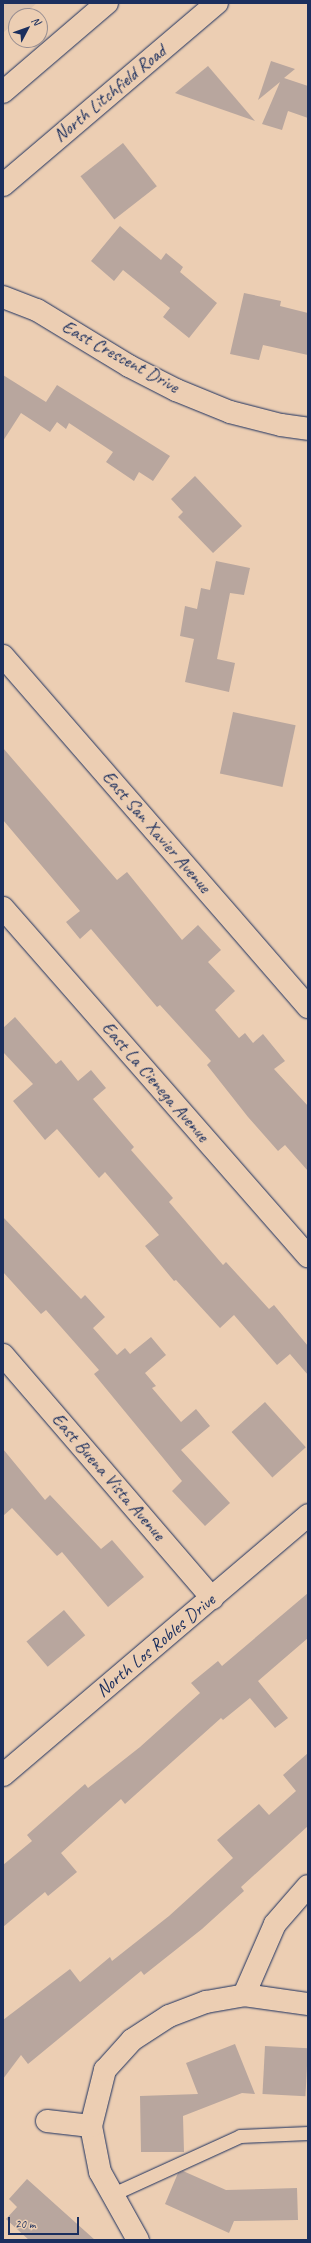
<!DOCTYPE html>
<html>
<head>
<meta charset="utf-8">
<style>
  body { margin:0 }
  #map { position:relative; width:311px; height:2243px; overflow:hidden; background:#ecceb3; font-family:Caveat,sans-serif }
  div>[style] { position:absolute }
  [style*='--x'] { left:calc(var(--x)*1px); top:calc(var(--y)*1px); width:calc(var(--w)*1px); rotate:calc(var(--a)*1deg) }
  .built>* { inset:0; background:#dcc2ad }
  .building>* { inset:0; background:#b8a69e; transform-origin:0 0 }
  .roads { filter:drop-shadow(0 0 1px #1b2f5e) drop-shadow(0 0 1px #1b2f5e) }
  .lane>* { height:13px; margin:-6.5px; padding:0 6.5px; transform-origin:6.5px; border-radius:6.5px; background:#ecceb3 }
  .street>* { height:22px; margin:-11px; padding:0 11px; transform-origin:11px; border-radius:11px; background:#ecceb3 }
  .secondary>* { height:22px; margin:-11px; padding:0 11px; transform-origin:11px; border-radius:11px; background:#ecceb3 }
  span { translate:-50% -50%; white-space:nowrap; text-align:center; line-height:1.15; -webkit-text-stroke:3px #ecceb3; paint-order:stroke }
  .street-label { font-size:19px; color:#1b2f5e }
  .frame { position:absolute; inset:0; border:4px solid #1b2f5e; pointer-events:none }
  .north { position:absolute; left:8px; top:8px; width:40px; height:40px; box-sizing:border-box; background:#ecceb3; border:1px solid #988e91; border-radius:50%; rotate:49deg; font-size:11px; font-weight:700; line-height:16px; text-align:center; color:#1b2f5e }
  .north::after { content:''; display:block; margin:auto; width:14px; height:18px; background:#1b2f5e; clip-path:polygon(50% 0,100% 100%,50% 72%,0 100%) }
  .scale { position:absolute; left:8px; top:2217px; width:71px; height:18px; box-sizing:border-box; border:2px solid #1b2f5e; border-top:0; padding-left:5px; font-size:12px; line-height:14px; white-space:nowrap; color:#1b2f5e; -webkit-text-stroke:3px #ecceb3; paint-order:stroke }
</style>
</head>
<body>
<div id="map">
  <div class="built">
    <div style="clip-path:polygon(3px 3px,37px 3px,22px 16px,16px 16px,16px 21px,3px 33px)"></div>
  </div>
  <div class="building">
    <div style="clip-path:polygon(271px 61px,295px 69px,284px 78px,308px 86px,308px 118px,288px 111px,282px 130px,262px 124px,280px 82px,258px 100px)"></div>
    <div style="clip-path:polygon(208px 66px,255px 121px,175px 93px)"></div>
    <div style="left:123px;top:143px;width:55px;height:54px;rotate:52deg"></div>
    <div style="clip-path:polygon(120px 226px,161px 260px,166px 253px,183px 267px,180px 272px,217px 303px,189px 338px,163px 317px,170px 308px,123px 270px,114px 281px,91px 261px)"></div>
    <div style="clip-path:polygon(244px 293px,281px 301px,280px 306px,308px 313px,308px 355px,263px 345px,259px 360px,230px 354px)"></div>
    <div style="clip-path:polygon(3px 375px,46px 402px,57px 385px,170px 456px,153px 481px,139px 472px,134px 481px,106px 462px,113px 452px,69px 423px,66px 429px,57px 422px,50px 432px,21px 413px,3px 441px)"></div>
    <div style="clip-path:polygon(195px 476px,242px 526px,213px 553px,178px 517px,183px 512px,171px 499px)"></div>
    <div style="clip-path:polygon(216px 561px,250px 568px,244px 595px,230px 593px,217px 659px,235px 663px,229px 692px,185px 682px,194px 639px,180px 636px,185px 606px,197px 609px,201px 588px,210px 590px)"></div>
    <div style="left:233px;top:712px;width:64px;height:63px;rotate:12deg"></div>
    <div style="clip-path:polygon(3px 748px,117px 880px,127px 872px,182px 940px,198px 925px,221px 950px,208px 962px,235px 991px,215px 1010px,239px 1038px,245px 1033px,253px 1043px,263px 1034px,285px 1061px,274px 1069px,308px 1106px,308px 1171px,285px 1145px,278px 1151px,248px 1117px,207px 1065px,211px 1061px,160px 1005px,157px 1007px,91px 929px,80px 939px,66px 922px,80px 911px,3px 820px)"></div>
    <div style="clip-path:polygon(15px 1017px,56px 1064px,61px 1060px,78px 1081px,91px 1070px,106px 1088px,93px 1099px,134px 1147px,131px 1150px,173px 1198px,169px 1202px,223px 1265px,226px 1262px,269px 1309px,274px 1305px,308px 1346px,308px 1375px,290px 1354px,277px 1365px,234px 1315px,220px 1328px,176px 1280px,174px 1281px,145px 1246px,159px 1235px,105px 1172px,99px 1178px,57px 1129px,45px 1140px,13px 1101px,33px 1084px,3px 1052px,3px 1028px)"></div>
    <div style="clip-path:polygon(3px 1217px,81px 1299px,85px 1295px,105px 1317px,93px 1328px,117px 1355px,125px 1348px,130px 1354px,151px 1337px,166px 1355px,145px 1373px,156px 1386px,152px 1388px,181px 1422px,196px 1409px,210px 1426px,181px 1450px,230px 1503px,205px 1526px,172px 1491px,182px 1481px,94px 1374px,99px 1370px,46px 1310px,41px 1314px,3px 1272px)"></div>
    <div style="left:265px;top:1402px;width:61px;height:45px;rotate:48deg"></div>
    <div style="clip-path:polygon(3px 1449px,45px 1500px,50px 1495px,101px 1549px,112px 1540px,144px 1577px,108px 1607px,62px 1552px,57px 1556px,12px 1508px,3px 1516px)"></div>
    <div style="clip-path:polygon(308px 1593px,308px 1638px,258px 1681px,288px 1718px,275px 1728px,250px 1698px,223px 1720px,221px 1718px,125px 1804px,121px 1799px,61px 1853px,77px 1872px,48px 1896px,45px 1892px,3px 1927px,3px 1865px,32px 1841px,27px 1835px,85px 1784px,88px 1788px,140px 1747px,200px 1693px,191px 1683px,218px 1661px,222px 1666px)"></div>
    <div style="left:64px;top:1610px;width:33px;height:49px;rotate:50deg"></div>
    <div style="clip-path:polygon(308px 1753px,308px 1826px,241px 1887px,244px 1891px,202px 1929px,144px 1975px,141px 1971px,28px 2064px,21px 2055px,3px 2079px,3px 2020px,70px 1969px,80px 1982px,110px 1957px,112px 1961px,169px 1916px,233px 1858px,217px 1840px,259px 1804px,269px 1815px,296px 1791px,283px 1775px)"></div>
    <div style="clip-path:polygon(235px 2044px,255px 2094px,242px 2093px,183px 2116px,184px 2152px,141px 2152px,140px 2096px,198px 2094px,186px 2063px)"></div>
    <div style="left:265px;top:2046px;width:43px;height:48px;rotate:3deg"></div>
    <div style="clip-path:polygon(183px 2171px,226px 2190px,297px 2188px,298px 2220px,234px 2221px,229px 2233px,165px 2204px,178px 2173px)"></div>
    <div style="clip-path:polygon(27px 2179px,95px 2240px,29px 2240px,6px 2219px,17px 2207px,9px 2199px)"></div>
  </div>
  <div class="roads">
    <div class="lane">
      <div style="--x:113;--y:2194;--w:140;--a:-24.5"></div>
      <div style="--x:240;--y:2136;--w:68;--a:-2.5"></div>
    </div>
    <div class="street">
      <div style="--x:3;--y:185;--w:281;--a:-40.4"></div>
      <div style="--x:3;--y:297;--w:36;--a:21"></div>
      <div style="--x:37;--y:310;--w:108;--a:31.3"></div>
      <div style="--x:129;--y:366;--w:53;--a:27.1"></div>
      <div style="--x:176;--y:390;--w:58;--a:22.2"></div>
      <div style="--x:230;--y:412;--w:53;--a:14.3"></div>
      <div style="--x:281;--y:425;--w:27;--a:8"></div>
      <div style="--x:3;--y:656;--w:465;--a:49"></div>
      <div style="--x:3;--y:908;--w:463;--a:48.8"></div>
      <div style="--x:3;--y:1355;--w:321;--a:49.3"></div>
      <div style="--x:3;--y:1775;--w:401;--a:-40.4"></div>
      <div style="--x:244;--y:1995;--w:77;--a:-66.4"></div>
      <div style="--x:275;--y:1924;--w:50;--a:-49"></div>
      <div style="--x:47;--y:2121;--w:44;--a:6.5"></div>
      <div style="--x:138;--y:2240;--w:78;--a:-119.2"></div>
      <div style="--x:100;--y:2172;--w:47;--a:-101.1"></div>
      <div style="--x:91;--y:2126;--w:58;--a:-76"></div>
      <div style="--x:105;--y:2070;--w:40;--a:-48"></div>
      <div style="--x:132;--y:2040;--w:44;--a:-33"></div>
      <div style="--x:169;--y:2016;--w:40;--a:-21"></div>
      <div style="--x:206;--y:2002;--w:39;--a:-10"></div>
      <div style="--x:244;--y:1995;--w:65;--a:8"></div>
    </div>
    <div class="secondary">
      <div style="--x:3;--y:92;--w:137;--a:-40.6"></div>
    </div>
  </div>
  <div class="street-label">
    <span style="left:110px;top:94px;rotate:-40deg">North Litchfield Road</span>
    <span style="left:120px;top:357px;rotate:29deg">East Crescent Drive</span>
    <span style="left:156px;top:832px;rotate:49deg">East San Xavier Avenue</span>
    <span style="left:155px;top:1082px;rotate:49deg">East La Cienega Avenue</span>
    <span style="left:108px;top:1477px;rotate:49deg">East Buena Vista Avenue</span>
    <span style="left:156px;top:1646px;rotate:-40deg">North Los Robles Drive</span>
  </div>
  <div class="frame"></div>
  <div class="north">N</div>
  <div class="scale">20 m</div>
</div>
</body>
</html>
